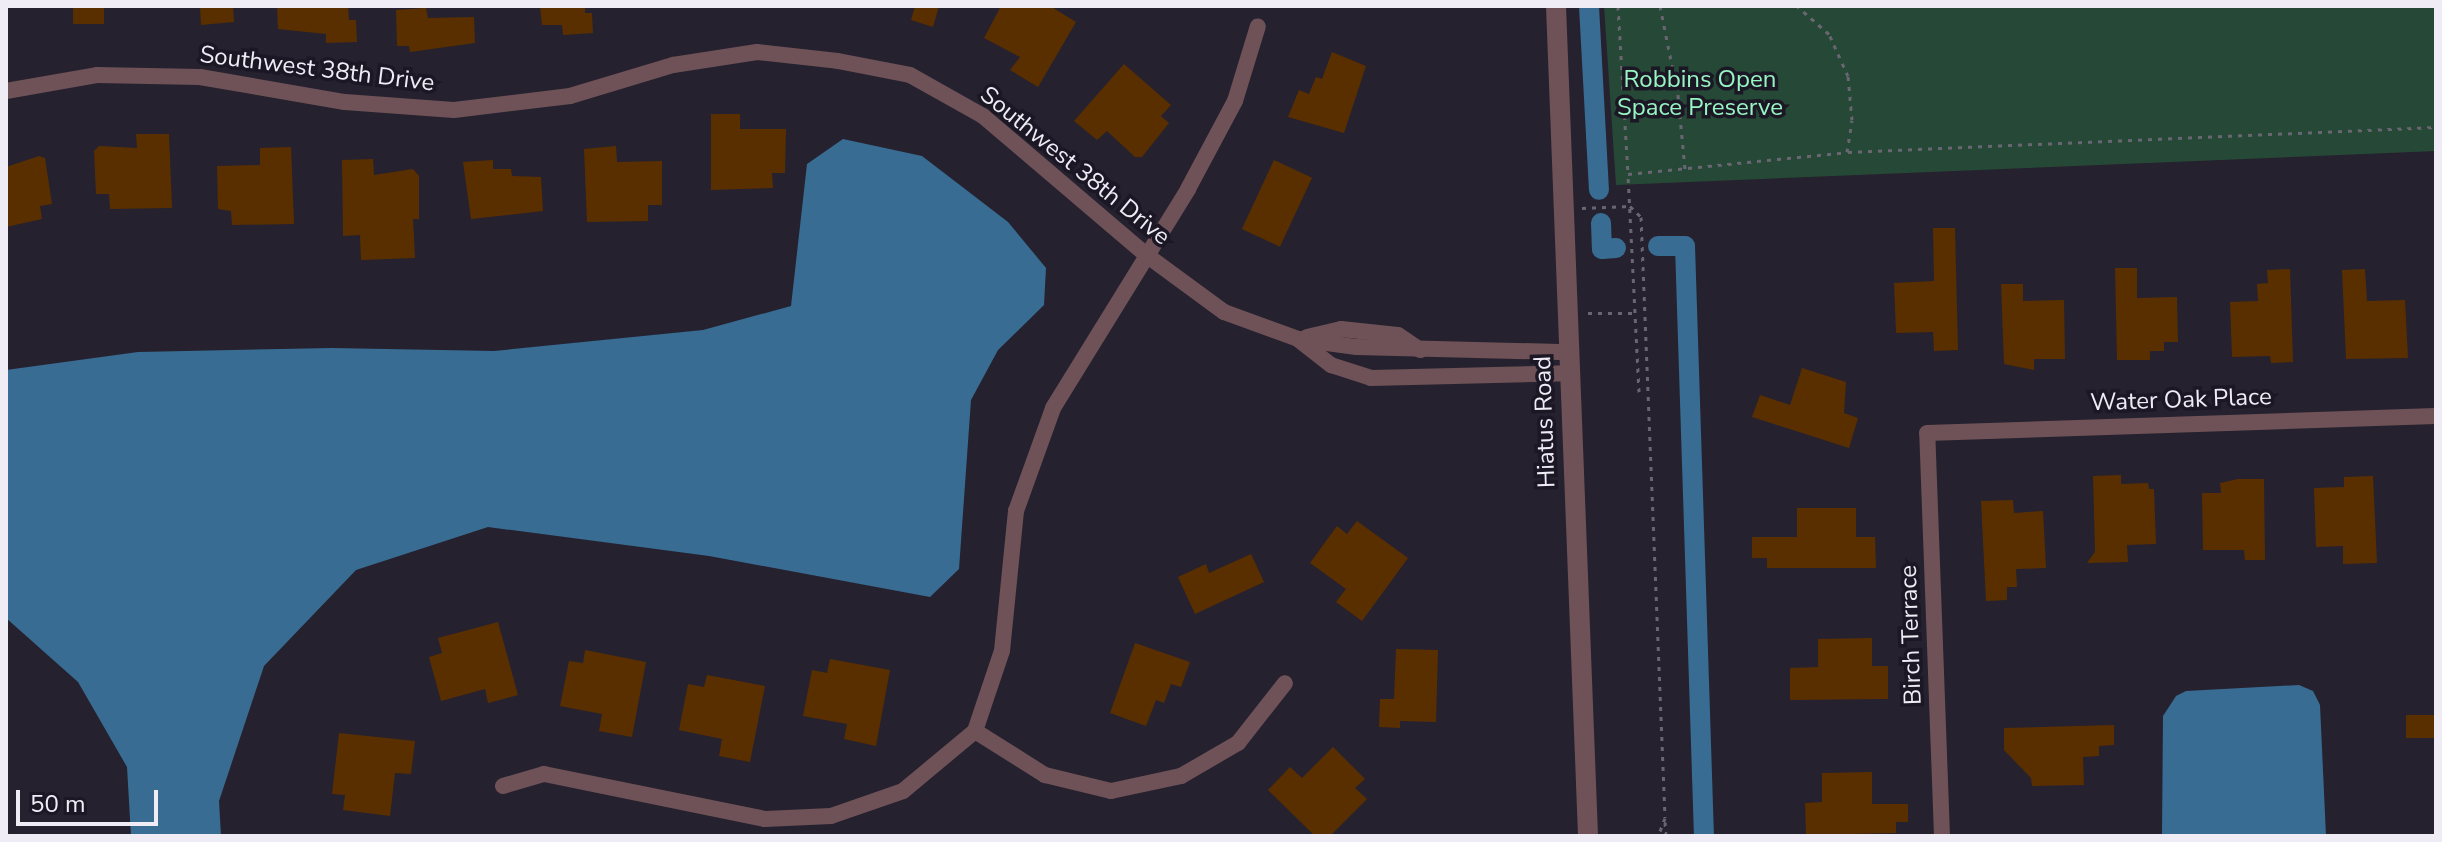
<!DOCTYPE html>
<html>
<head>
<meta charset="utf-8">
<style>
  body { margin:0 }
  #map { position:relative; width:2442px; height:842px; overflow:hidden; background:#26212e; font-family:"Nunito Sans",sans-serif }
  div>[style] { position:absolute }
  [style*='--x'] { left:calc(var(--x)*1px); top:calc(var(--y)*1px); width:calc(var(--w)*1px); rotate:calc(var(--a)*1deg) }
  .green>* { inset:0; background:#254936 }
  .water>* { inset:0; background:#386c93 }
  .canal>* { height:20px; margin:-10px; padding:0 10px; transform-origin:10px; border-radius:10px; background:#386c93 }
  .building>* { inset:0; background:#5a2f00; transform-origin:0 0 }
  .path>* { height:3px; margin-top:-1.5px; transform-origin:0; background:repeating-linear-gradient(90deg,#696571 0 4px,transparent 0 10px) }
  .minor>* { height:16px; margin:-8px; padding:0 8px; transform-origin:8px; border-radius:8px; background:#6e5258 }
  .tertiary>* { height:20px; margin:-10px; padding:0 10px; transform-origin:10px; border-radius:10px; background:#6e5258 }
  span { translate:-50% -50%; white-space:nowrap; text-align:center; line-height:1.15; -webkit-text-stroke:7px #1c1724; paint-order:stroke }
  .street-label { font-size:24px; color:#efecf5 }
  .park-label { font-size:24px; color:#97f5c3 }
  .frame { position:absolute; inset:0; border:8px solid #efecf5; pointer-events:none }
  .scale { position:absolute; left:16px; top:790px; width:142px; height:36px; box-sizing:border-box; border:4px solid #efecf5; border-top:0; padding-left:10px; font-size:24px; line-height:28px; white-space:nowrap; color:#efecf5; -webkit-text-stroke:6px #1c1724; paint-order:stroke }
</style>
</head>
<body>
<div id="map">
  <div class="green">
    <div style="clip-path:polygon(1604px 6px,2436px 6px,2436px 151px,1616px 185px)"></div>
  </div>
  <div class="water">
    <div style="clip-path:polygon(843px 139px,922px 156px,1008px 222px,1046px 268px,1044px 305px,998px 350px,971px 400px,959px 569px,930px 597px,709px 556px,488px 527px,356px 570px,264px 666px,219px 801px,221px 836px,131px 836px,127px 767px,78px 682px,6px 618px,6px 370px,138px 352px,332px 348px,494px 351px,703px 330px,791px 306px,807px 164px)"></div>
    <div style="clip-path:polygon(2299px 685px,2313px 691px,2320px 705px,2326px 836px,2162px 836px,2163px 716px,2176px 696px,2186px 691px)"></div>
  </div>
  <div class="canal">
    <div style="--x:1589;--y:6;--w:184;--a:86.9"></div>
    <div style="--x:1601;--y:223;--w:26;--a:88"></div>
    <div style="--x:1602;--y:249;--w:14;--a:-4"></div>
    <div style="--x:1658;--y:246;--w:27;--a:0"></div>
    <div style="--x:1685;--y:246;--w:590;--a:88.16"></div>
  </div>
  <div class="building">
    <div style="left:73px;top:6px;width:31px;height:18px"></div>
    <div style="clip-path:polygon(200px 6px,233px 6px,234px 22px,201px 25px)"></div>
    <div style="clip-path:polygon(277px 6px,348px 6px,349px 20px,356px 20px,357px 42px,326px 43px,326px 34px,278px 29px)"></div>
    <div style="clip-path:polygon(540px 6px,585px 6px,585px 13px,592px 13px,593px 33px,563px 35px,562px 25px,542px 25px)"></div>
    <div style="clip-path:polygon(915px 6px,939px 6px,933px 27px,911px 20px)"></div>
    <div style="clip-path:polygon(1001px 6px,1050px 6px,1076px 22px,1038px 87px,1010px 70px,1020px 57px,984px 38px)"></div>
    <div style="clip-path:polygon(426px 8px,428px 18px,474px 17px,475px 43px,410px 52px,409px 46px,397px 46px,396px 10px)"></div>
    <div style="clip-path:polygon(1332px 52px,1366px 66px,1344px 133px,1288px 117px,1299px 90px,1309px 94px,1316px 77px,1322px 79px)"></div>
    <div style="clip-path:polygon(1124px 64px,1171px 105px,1161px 116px,1169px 123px,1142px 157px,1135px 157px,1107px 131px,1097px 140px,1074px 121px)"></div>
    <div style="clip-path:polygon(711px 114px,740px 114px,740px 129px,786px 129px,785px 173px,772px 173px,773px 188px,711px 190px)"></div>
    <div style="clip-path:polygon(136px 134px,169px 134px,172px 208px,110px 209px,109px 194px,96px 194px,94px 151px,99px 146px,137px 148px)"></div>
    <div style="clip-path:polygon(616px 146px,617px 162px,662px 161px,662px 205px,648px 205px,648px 221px,587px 222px,584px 149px)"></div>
    <div style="clip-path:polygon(291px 147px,294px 224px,232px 225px,231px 211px,218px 209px,217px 166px,260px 165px,260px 148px)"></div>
    <div style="clip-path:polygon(39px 156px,45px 158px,52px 204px,40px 206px,42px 219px,6px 227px,6px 167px)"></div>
    <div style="clip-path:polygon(373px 159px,374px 175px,413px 169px,419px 176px,419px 219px,413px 219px,415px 258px,361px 260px,360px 235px,343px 236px,342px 160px)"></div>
    <div style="clip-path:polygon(493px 160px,493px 169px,511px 169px,512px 176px,541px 177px,543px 211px,471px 219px,463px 162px)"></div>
    <div style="left:1274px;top:160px;width:42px;height:76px;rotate:25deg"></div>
    <div style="clip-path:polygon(1933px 228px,1955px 228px,1958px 350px,1934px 351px,1933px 332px,1896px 333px,1894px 283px,1934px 281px)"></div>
    <div style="clip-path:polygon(2115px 268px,2137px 268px,2137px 298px,2177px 297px,2178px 342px,2164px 342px,2164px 351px,2150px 351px,2150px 360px,2117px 360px)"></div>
    <div style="clip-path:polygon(2290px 269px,2293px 362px,2271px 363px,2270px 356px,2232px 357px,2230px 302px,2258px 301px,2257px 284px,2268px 283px,2267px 270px)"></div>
    <div style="clip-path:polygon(2365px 269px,2367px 301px,2405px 300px,2408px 358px,2346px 359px,2342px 270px)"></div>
    <div style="clip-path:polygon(2001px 284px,2023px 284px,2023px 301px,2064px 300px,2065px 359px,2034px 359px,2034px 370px,2004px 364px)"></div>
    <div style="clip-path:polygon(1802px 368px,1846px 382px,1844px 413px,1858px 418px,1849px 448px,1752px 417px,1760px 395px,1790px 405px)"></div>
    <div style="clip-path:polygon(2121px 475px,2121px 484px,2148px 483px,2149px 489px,2154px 489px,2156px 544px,2127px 545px,2128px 562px,2087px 563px,2095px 552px,2093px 476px)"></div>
    <div style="clip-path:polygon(2373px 476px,2377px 563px,2343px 564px,2343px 546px,2316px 547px,2314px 488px,2344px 487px,2344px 477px)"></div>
    <div style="clip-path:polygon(2238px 479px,2264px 479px,2265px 560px,2245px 560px,2244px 550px,2203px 550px,2202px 493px,2221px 493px,2220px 483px)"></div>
    <div style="clip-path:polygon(2013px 500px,2014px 513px,2043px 511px,2046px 568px,2016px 569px,2017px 587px,2007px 587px,2007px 600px,1986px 601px,1981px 501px)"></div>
    <div style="clip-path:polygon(1797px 508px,1856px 508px,1856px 537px,1875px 537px,1876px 568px,1767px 568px,1767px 558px,1752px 558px,1752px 537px,1797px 537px)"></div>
    <div style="clip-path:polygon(1357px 521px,1408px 558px,1362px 621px,1336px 602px,1346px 589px,1310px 563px,1337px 526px,1347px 534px)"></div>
    <div style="clip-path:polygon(1251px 554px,1264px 582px,1195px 614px,1178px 577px,1206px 564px,1209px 573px)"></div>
    <div style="clip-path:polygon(498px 622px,518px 695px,488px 703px,485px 689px,441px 701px,429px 657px,442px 653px,438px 638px)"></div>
    <div style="clip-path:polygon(1872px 638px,1872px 666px,1888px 666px,1888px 699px,1790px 700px,1790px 668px,1818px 667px,1818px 639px)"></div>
    <div style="clip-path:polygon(1135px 643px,1190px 662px,1181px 687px,1171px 684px,1164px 703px,1156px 700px,1146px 726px,1110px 713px)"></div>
    <div style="clip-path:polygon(1396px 649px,1438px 650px,1436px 722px,1400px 721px,1400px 728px,1379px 727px,1380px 699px,1394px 699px)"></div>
    <div style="clip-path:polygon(585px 650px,646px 662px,632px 737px,599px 731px,602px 714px,560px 706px,569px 661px,583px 663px)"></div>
    <div style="clip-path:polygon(830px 659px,890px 670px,876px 746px,844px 739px,847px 724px,803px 716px,812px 670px,827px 673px)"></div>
    <div style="clip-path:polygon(707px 675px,765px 686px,750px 762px,719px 756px,722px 739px,679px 730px,688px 684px,704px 687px)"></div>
    <div style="left:2436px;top:715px;width:23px;height:30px;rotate:90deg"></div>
    <div style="clip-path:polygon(2114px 725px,2114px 745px,2099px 746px,2099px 756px,2083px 757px,2084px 785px,2032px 786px,2031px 778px,2004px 750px,2004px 728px)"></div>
    <div style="clip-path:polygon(339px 733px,415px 741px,411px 774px,395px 773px,390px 816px,343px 810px,345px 795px,332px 794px)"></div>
    <div style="clip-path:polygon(1333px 747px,1365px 779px,1355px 788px,1367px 799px,1330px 836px,1315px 836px,1268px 790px,1290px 767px,1302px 778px)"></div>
    <div style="clip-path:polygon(1872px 772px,1872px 804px,1908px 804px,1908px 822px,1896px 822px,1896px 833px,1806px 835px,1805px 803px,1822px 802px,1822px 773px)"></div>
  </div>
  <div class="path">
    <div style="--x:1618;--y:6;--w:168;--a:86.6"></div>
    <div style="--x:1660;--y:6;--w:91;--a:78.6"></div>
    <div style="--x:1678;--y:95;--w:74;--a:84.6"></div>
    <div style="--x:1848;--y:152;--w:589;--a:-2.43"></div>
    <div style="--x:1582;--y:208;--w:48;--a:-2.4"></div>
    <div style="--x:1630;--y:206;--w:16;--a:45"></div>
    <div style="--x:1641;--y:217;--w:601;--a:87.71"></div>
    <div style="--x:1665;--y:818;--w:19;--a:111"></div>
    <div style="--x:1588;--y:313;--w:47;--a:0"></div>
    <div style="--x:1639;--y:392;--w:218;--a:-92.9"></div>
    <div style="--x:1628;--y:174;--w:220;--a:-5.7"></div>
    <div style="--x:1847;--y:152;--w:32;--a:-81"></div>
    <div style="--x:1852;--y:120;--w:44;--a:-95.2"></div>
    <div style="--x:1848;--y:76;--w:46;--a:-114.3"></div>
    <div style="--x:1829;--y:34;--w:43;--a:-138.8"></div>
    <div style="--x:1665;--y:822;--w:14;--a:86"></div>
  </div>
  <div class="minor">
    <div style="--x:6;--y:91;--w:92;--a:-10"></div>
    <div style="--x:97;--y:75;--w:103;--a:1.1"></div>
    <div style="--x:200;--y:77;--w:147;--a:9.8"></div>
    <div style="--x:345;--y:102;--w:109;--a:4.2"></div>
    <div style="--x:454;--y:110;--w:117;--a:-6.9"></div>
    <div style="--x:570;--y:96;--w:108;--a:-16.8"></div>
    <div style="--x:673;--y:65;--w:85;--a:-8.8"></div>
    <div style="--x:757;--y:52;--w:81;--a:6.3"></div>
    <div style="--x:838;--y:61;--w:73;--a:11"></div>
    <div style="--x:910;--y:75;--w:84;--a:29.3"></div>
    <div style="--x:983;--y:116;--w:213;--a:40.4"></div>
    <div style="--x:1145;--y:254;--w:98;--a:36.3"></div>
    <div style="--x:1224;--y:312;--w:79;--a:20"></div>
    <div style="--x:1298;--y:339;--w:59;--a:7.9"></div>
    <div style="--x:1356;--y:347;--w:212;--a:1.4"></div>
    <div style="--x:1307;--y:337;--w:35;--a:-13"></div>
    <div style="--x:1341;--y:329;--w:57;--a:6"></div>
    <div style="--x:1398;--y:335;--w:27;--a:34"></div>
    <div style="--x:1299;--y:340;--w:41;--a:38"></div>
    <div style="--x:1331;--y:365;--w:42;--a:18"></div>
    <div style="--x:1371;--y:378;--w:198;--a:-1.4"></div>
    <div style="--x:975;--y:731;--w:84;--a:-71.4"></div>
    <div style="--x:1002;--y:651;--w:141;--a:-84.3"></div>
    <div style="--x:1016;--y:511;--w:109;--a:-70.2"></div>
    <div style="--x:1053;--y:408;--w:257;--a:-58.3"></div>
    <div style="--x:1188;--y:189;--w:100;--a:-61.9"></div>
    <div style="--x:1235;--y:101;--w:78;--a:-73"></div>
    <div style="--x:975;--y:731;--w:83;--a:32.2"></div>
    <div style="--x:1045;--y:775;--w:68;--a:13.6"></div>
    <div style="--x:1111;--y:791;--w:72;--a:-12.1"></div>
    <div style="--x:1181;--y:776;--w:66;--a:-30.1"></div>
    <div style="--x:1238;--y:743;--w:76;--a:-51.9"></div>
    <div style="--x:503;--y:786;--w:43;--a:-16.3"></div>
    <div style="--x:544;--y:774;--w:226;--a:11.5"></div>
    <div style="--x:765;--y:819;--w:66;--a:-2.6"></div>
    <div style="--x:831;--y:816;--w:76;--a:-19.1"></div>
    <div style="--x:903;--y:791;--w:94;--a:-39.8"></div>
    <div style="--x:1942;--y:836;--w:403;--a:-92.1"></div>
    <div style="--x:1927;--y:433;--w:509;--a:-1.91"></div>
  </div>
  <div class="tertiary">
    <div style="--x:1556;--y:6;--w:831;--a:87.79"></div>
  </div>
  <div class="street-label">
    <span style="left:317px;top:69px;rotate:7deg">Southwest 38th Drive</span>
    <span style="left:1075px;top:166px;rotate:39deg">Southwest 38th Drive</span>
    <span style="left:2181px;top:400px;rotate:-2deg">Water Oak Place</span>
    <span style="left:1545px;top:422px;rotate:-92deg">Hiatus Road</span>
    <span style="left:1911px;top:635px;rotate:-92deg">Birch Terrace</span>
  </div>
  <div class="park-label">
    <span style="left:1700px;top:94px">Robbins Open<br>Space Preserve</span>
  </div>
  <div class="frame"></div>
  <div class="scale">50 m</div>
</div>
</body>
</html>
